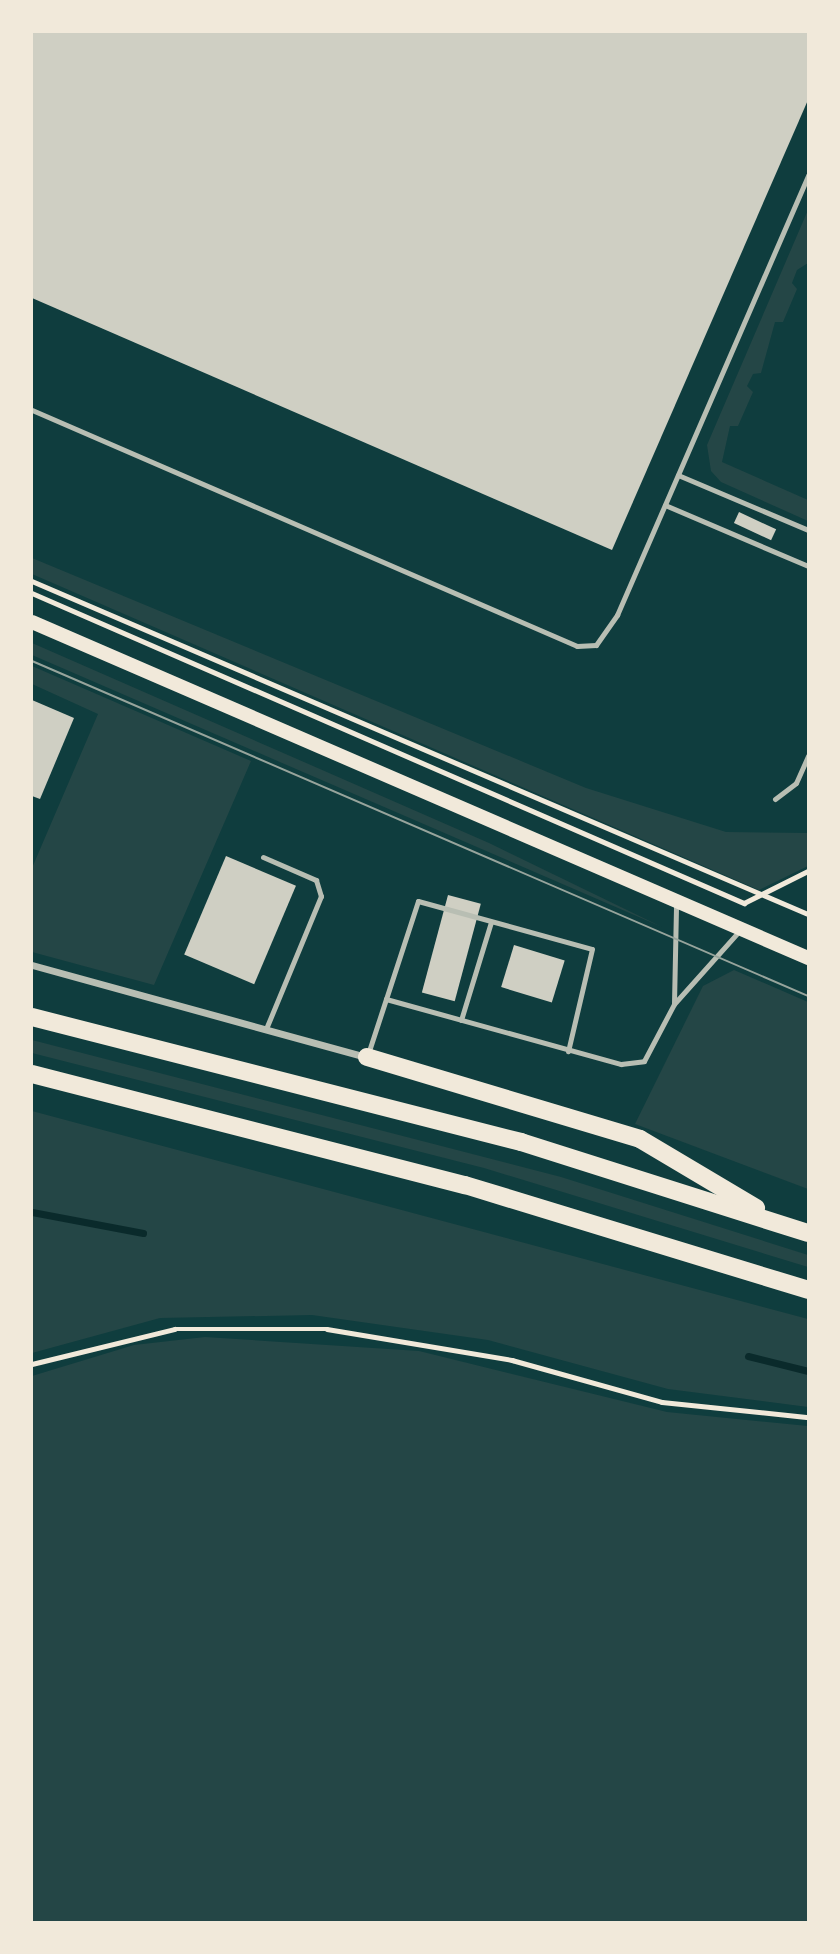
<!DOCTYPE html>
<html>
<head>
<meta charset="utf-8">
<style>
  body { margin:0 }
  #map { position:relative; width:840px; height:1954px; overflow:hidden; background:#0f3d3e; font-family:"Sofia Sans Condensed",sans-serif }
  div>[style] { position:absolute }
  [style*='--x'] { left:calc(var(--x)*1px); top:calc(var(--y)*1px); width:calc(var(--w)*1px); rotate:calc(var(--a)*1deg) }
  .green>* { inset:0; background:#244646 }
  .stream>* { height:7px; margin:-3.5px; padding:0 3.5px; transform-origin:3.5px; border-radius:3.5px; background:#0a2a2b }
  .building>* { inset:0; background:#cfcfc3; transform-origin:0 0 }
  .path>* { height:4.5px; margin:-2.25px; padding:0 2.25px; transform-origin:2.25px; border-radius:2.25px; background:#f1e9da }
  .service>* { height:5px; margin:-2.5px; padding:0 2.5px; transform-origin:2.5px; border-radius:2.5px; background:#b8beb3 }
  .minor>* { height:7px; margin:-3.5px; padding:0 3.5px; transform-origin:3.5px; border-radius:3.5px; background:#b8beb3 }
  .secondary>* { height:14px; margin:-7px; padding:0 7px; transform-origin:7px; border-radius:7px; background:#f1e9da }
  .primary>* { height:18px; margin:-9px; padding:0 9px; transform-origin:9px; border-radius:9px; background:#f1e9da }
  .tram>* { height:2px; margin:-1px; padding:0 1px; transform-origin:1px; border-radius:1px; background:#97a49c }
  span { translate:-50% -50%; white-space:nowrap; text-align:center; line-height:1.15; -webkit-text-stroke:6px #f1e9da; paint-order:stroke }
  .frame { position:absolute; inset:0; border:33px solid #f1e9da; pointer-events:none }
</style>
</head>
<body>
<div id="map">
  <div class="green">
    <div style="clip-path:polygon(808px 210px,808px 263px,797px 270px,792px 283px,797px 289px,783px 322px,775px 322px,761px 373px,753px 374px,747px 386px,753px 392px,738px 426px,730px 426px,722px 462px,808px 500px,808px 521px,721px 482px,711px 471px,707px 445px)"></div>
    <div style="clip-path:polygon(32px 558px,586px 788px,726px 832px,808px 833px,808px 866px,759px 890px,32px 574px)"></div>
    <div style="clip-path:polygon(32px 643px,489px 843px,662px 927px,32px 655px)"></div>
    <div style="clip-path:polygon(32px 666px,251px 761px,154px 985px,32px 952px,32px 868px,98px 714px,32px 684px)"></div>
    <div style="clip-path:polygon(734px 970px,808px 1002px,808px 1189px,635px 1124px,703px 986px)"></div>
    <div style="clip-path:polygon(32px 1040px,561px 1177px,808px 1255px,808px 1267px,484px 1168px,32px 1053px)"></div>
    <div style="clip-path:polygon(32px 1111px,808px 1319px,808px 1407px,668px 1389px,488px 1340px,312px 1315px,160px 1318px,32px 1353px)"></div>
    <div style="clip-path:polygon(205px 1337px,419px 1351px,667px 1412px,808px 1426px,808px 1922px,32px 1922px,32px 1376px,134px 1345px)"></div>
  </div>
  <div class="stream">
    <div style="--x:32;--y:1212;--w:113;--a:10.7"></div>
    <div style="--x:748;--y:1356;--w:62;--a:14"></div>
  </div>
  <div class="building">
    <div style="clip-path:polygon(32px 32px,808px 32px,808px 100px,612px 550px,32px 298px)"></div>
    <div style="left:739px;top:512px;width:41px;height:12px;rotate:25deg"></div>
    <div style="clip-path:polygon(32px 700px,74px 718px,40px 799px,32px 796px)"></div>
    <div style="left:226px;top:856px;width:76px;height:107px;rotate:23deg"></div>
    <div style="left:448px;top:895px;width:34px;height:101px;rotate:15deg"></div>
    <div style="left:514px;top:945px;width:53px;height:44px;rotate:17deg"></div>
  </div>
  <div class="path">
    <div style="--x:32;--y:581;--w:844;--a:23.23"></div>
    <div style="--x:32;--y:593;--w:777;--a:23.53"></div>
    <div style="--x:744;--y:903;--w:72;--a:-26.6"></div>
    <div style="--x:32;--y:1364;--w:147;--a:-13.8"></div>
    <div style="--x:175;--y:1329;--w:152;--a:0"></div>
    <div style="--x:327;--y:1329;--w:188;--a:9.5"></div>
    <div style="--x:512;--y:1360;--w:156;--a:15.6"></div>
    <div style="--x:662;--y:1402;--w:147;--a:5.9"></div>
  </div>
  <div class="service">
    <div style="--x:32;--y:410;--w:594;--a:23.41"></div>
    <div style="--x:577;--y:646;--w:19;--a:-3"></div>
    <div style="--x:596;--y:645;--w:37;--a:-55"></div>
    <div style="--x:617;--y:615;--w:480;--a:-66.5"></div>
    <div style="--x:678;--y:475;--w:141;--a:22.9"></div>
    <div style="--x:665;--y:505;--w:155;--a:23.1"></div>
    <div style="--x:775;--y:799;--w:26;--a:-37"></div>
    <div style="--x:796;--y:783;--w:30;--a:-66"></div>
    <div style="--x:263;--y:857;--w:58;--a:23.5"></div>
    <div style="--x:316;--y:880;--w:17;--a:73"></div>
    <div style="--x:321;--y:896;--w:144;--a:112.5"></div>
    <div style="--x:386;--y:999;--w:103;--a:-71.9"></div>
    <div style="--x:418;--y:901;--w:180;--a:15.4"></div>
    <div style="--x:592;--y:949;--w:105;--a:103.2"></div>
    <div style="--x:674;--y:1003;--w:99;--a:-88.8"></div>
    <div style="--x:461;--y:1020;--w:102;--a:-73"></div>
    <div style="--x:368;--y:1054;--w:58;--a:-71.9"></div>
    <div style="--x:386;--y:999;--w:244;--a:15.5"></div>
    <div style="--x:621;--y:1064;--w:23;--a:-7"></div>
    <div style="--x:644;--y:1061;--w:64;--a:-62.2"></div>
    <div style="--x:674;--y:1004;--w:101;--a:-48.2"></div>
  </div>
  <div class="minor">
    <div style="--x:32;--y:965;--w:346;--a:15.4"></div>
  </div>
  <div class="secondary">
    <div style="--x:32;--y:622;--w:846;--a:23.41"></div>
  </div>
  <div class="primary">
    <div style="--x:32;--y:1017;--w:505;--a:14.34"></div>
    <div style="--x:521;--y:1142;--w:301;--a:17.6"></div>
    <div style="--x:367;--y:1057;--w:285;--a:16.7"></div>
    <div style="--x:640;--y:1139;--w:135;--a:30.7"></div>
    <div style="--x:32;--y:1074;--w:447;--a:14.4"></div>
    <div style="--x:465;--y:1185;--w:359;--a:17"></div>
  </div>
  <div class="tram">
    <div style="--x:32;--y:661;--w:845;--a:23.35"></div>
  </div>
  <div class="frame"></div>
</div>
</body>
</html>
